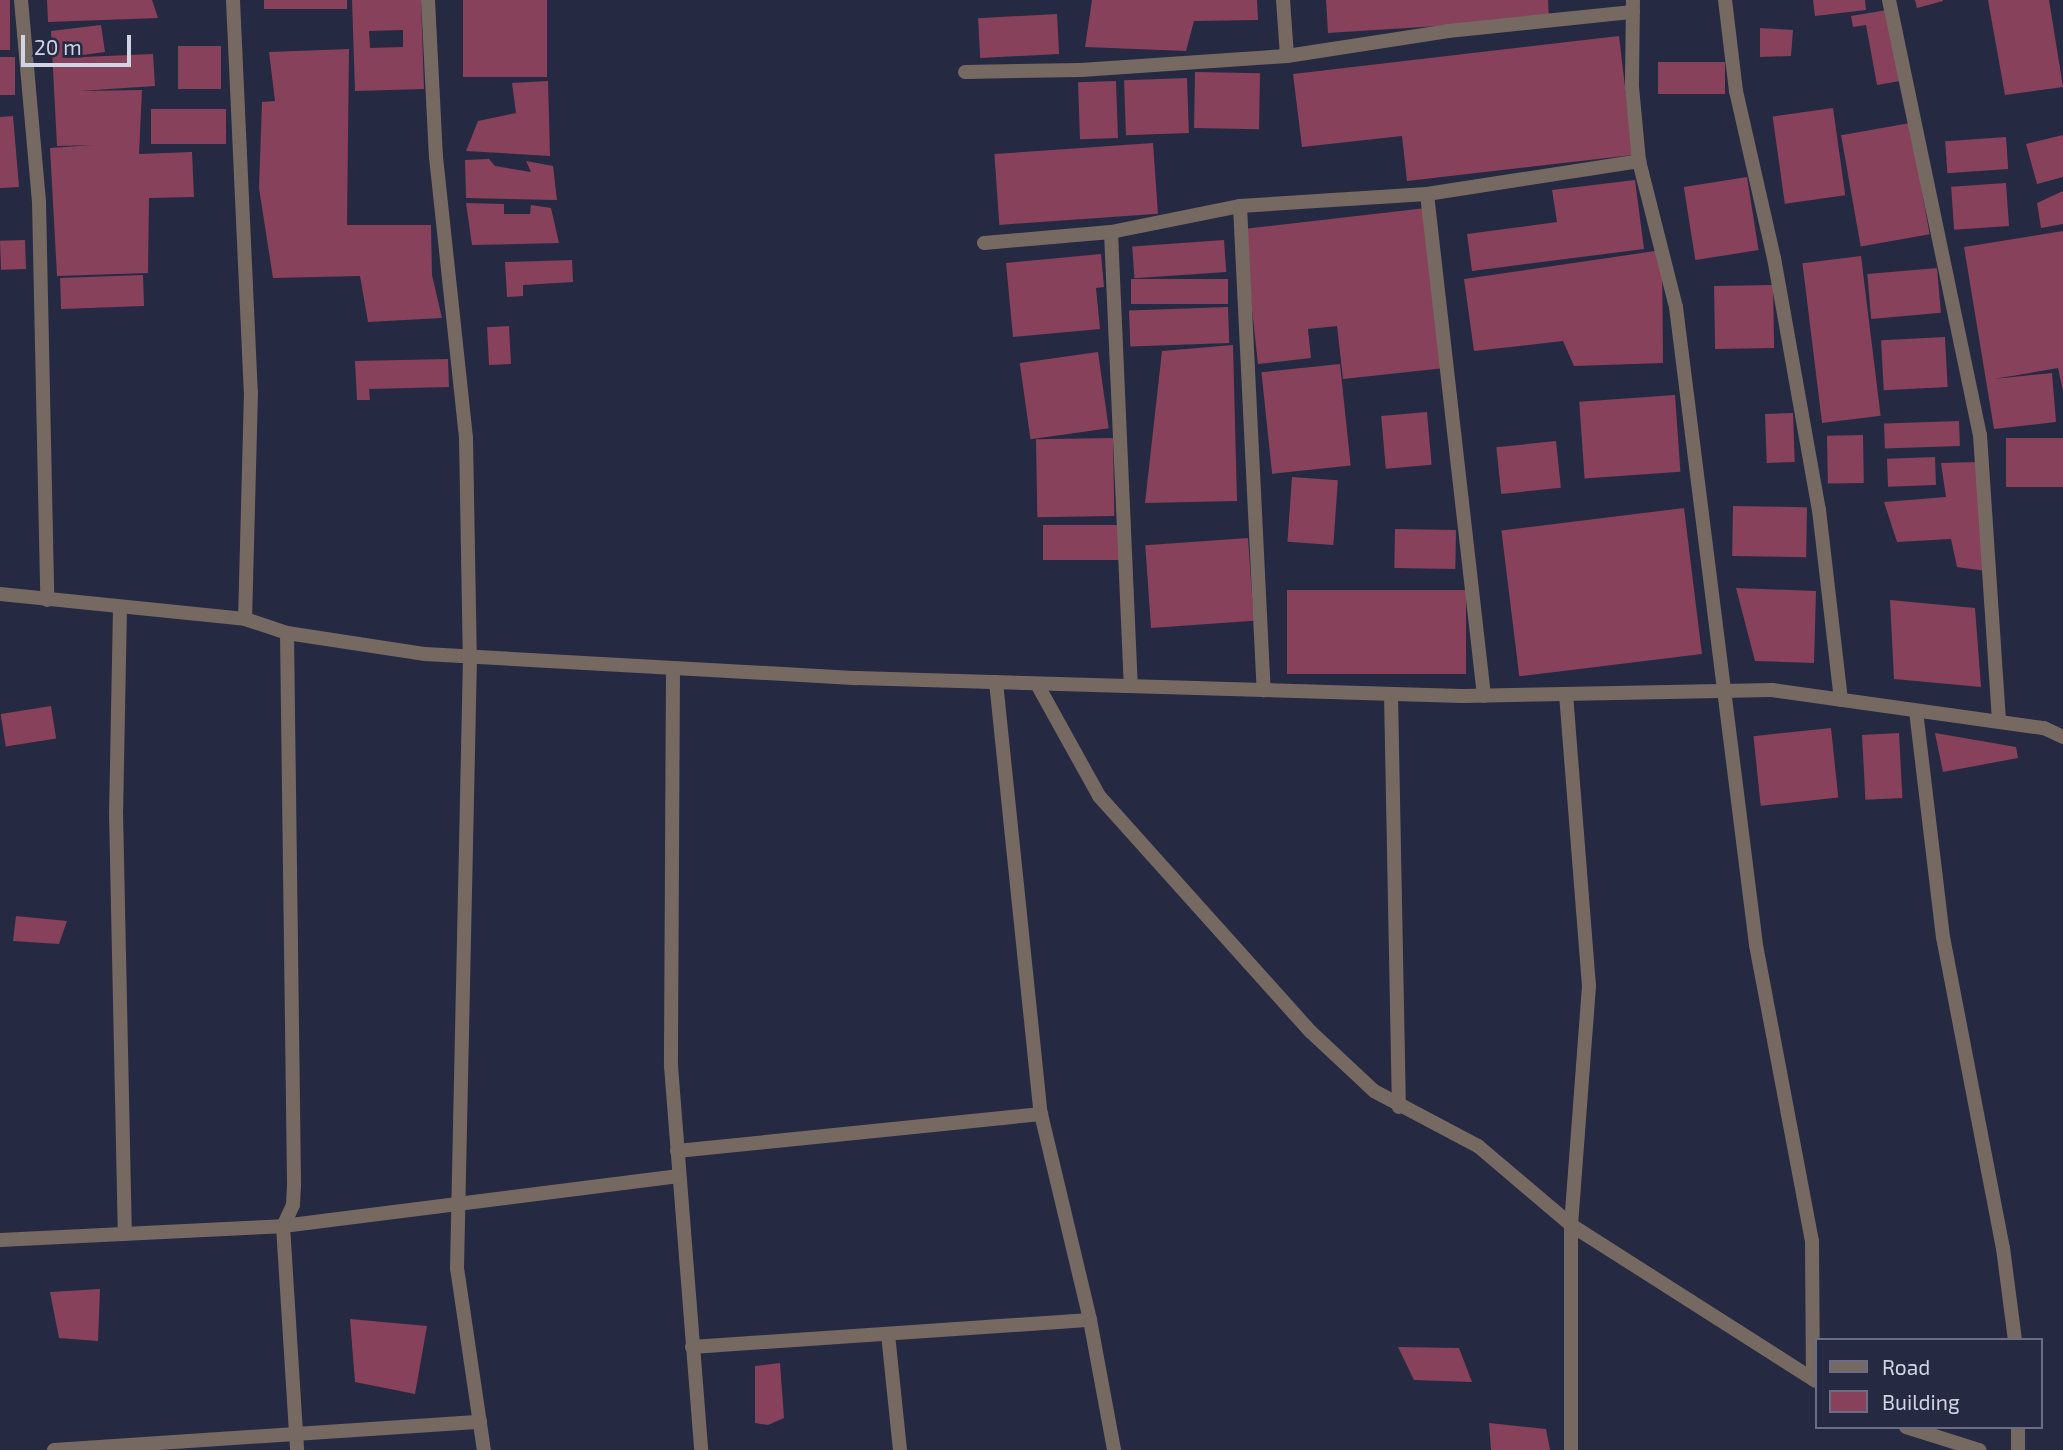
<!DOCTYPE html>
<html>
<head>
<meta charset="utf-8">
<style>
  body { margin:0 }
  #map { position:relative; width:2063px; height:1450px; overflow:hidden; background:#262942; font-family:"Exo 2",sans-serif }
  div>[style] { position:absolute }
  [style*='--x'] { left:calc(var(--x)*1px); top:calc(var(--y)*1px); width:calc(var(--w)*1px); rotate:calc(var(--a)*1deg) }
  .building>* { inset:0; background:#87415a; transform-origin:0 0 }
  .minor>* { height:14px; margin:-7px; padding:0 7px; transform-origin:7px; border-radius:7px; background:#766961 }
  span { translate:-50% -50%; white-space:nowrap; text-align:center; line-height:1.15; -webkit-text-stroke:5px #262942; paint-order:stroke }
  .legend { position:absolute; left:1815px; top:1338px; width:228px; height:91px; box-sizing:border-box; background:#262942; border:2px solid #6a6d83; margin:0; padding:9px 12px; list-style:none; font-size:21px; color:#d1d4e4 }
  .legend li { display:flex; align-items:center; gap:14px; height:35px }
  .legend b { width:35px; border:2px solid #6a6d83 }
  .scale { position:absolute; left:21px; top:35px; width:110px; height:32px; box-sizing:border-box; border:4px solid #d1d4e4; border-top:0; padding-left:9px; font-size:21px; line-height:24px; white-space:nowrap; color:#d1d4e4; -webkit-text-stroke:5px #262942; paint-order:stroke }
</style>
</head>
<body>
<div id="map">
  <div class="building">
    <div style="left:0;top:0;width:10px;height:50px"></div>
    <div style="clip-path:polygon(47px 0,152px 0,158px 18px,48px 22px)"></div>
    <div style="left:264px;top:0;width:83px;height:9px"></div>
    <div style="clip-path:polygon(evenodd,352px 0,421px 0,424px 89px,355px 91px,352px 0,403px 30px,403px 47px,370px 48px,369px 31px,403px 30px)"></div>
    <div style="left:463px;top:0;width:84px;height:77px"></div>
    <div style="clip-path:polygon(1092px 0,1257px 0,1258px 20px,1194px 21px,1186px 51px,1085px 47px)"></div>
    <div style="clip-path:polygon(1326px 0,1548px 0,1549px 19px,1328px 33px)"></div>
    <div style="clip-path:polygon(1813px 0,1865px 0,1866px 10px,1815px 16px)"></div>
    <div style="clip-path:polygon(1915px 0,1943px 0,1943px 1px,1917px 8px)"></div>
    <div style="clip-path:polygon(1988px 0,2049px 0,2063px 87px,2005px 95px)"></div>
    <div style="clip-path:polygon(1887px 10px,1900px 81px,1877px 85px,1866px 25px,1853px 27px,1851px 16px)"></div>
    <div style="left:1057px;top:14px;width:40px;height:79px;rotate:87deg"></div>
    <div style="clip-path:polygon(101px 25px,105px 52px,60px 58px,153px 54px,155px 86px,80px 91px,142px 90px,139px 154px,192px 152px,194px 197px,149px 198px,148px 273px,57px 276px,50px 148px,92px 145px,57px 146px,51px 31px)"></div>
    <div style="clip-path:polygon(1760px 28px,1793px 30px,1791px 56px,1760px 57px)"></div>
    <div style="clip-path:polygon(1619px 36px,1633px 155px,1407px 181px,1402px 136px,1302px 147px,1293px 74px)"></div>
    <div style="left:178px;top:46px;width:43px;height:43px"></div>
    <div style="clip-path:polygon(349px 49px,347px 225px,431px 225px,432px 275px,442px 318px,368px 322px,360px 276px,273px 278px,259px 188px,262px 102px,275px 101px,269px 52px)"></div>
    <div style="left:0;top:57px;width:15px;height:38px"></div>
    <div style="left:1658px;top:62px;width:67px;height:32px"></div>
    <div style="left:1195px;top:72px;width:65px;height:56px;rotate:1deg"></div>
    <div style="left:1187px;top:78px;width:55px;height:63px;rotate:88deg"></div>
    <div style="clip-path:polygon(548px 81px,550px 156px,466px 151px,478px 121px,516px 113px,512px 83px)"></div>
    <div style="left:1116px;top:81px;width:57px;height:38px;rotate:88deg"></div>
    <div style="left:1833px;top:108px;width:88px;height:61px;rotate:82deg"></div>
    <div style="left:226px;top:109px;width:35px;height:75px;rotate:90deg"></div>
    <div style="clip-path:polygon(13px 116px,19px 187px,0 188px,0 117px)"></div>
    <div style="left:1910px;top:123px;width:113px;height:70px;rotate:80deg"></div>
    <div style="clip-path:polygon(2063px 135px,2063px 177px,2037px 184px,2026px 144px)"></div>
    <div style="left:2006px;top:137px;width:32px;height:61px;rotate:86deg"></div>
    <div style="left:1153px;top:143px;width:71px;height:159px;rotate:86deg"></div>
    <div style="clip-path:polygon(489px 159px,495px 166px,531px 172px,526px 161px,553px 166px,557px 200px,466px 198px,465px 160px)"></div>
    <div style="left:1747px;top:177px;width:74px;height:64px;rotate:81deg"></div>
    <div style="clip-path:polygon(1635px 180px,1644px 249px,1472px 271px,1467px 234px,1557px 222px,1552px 190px)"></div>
    <div style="left:2006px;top:183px;width:43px;height:55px;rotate:86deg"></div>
    <div style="clip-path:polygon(2063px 191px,2063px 224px,2041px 228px,2037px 203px)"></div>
    <div style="clip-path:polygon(466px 203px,504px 204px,504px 214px,530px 214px,531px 205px,551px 208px,559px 243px,472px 245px)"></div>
    <div style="clip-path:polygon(1426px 208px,1445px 368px,1343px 379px,1337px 326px,1308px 329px,1311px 358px,1258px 364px,1243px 229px)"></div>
    <div style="clip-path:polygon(2063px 231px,2063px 391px,2058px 368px,1994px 379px,2052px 373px,2056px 422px,1994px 429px,1964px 247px)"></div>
    <div style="left:25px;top:240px;width:29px;height:25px;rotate:88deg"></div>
    <div style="left:1224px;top:240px;width:32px;height:92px;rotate:86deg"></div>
    <div style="clip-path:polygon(1662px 250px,1663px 363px,1574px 366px,1563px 341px,1474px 351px,1464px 279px)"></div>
    <div style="clip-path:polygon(1101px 254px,1104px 287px,1096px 288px,1100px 329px,1013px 337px,1006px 263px)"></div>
    <div style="left:1861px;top:256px;width:161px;height:59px;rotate:83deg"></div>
    <div style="clip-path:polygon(572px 260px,573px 282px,523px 285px,523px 296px,507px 297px,505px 262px)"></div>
    <div style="left:1937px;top:268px;width:45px;height:70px;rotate:85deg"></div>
    <div style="left:143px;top:275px;width:31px;height:83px;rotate:88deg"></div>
    <div style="left:1228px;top:279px;width:25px;height:97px;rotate:90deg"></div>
    <div style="left:1773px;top:285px;width:63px;height:59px;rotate:89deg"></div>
    <div style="left:1228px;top:307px;width:36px;height:99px;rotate:88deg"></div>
    <div style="left:509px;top:326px;width:38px;height:22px;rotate:87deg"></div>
    <div style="left:1945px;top:337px;width:50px;height:64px;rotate:87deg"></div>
    <div style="clip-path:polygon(1233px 345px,1237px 501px,1145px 503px,1162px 351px)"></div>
    <div style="left:1098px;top:352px;width:77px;height:79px;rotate:82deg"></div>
    <div style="clip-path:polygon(448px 359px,449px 387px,369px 389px,370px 400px,357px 400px,355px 361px)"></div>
    <div style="left:1340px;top:364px;width:102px;height:79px;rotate:84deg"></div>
    <div style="left:1675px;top:395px;width:77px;height:96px;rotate:86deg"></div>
    <div style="left:1427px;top:412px;width:53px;height:46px;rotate:85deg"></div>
    <div style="left:1793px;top:413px;width:49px;height:28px;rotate:88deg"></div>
    <div style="left:1959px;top:421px;width:25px;height:75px;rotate:88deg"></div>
    <div style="left:1863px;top:435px;width:48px;height:36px;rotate:89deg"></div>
    <div style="left:1113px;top:438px;width:78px;height:77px;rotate:89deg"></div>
    <div style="left:2063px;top:438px;width:49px;height:57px;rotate:90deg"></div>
    <div style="left:1556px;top:441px;width:47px;height:60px;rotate:84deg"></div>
    <div style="left:1935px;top:457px;width:28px;height:48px;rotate:88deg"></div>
    <div style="clip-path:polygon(1976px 462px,1986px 571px,1957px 567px,1951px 539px,1897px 542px,1884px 502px,1946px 497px,1941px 463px)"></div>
    <div style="left:1292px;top:477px;width:46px;height:65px;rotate:4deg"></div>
    <div style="left:1733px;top:506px;width:74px;height:50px;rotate:1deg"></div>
    <div style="left:1684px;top:508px;width:147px;height:184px;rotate:83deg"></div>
    <div style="left:1121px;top:525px;width:35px;height:78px;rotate:90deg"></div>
    <div style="left:1395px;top:529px;width:61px;height:39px;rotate:1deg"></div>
    <div style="left:1248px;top:538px;width:83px;height:103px;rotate:86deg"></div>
    <div style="clip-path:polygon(1736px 588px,1816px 591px,1814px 663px,1755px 661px)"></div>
    <div style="left:1466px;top:590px;width:84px;height:179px;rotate:90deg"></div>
    <div style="clip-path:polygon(1890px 600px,1975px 608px,1981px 687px,1894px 679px)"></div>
    <div style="left:51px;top:706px;width:33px;height:51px;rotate:81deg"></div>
    <div style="left:1831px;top:728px;width:70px;height:78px;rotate:84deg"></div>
    <div style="left:1899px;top:733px;width:65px;height:37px;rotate:87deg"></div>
    <div style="clip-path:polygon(1935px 733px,2016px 747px,2018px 758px,1943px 772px)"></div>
    <div style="clip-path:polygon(16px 916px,67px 921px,59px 944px,13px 941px)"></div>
    <div style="clip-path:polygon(100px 1289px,98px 1341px,59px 1338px,50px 1292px)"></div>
    <div style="clip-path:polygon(350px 1319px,427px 1326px,415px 1394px,355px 1382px)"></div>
    <div style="clip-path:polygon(1398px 1347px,1459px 1348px,1472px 1382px,1414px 1380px)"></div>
    <div style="clip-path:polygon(780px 1363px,784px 1418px,768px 1425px,755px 1423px,755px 1366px)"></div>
    <div style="clip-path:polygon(1489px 1423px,1546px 1429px,1550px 1450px,1491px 1450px)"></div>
  </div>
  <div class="minor">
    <div style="--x:21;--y:0;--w:203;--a:84.9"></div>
    <div style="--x:39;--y:202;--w:398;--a:88.8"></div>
    <div style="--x:233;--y:0;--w:392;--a:87.4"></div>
    <div style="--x:251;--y:392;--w:227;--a:91.5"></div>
    <div style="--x:428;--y:0;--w:157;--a:87.1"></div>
    <div style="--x:436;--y:157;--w:283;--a:83.9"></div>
    <div style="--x:466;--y:438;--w:219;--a:89"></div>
    <div style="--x:470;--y:657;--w:611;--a:91.22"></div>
    <div style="--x:457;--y:1268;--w:184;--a:81.6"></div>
    <div style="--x:1283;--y:0;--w:56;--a:85.9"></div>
    <div style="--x:1633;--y:0;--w:87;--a:90.7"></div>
    <div style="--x:1632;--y:87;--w:74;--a:84.6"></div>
    <div style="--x:1639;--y:161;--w:151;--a:75.8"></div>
    <div style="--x:1676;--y:307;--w:643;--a:82.85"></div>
    <div style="--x:1756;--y:945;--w:301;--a:79.3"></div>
    <div style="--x:1812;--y:1241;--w:138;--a:89.6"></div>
    <div style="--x:1725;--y:0;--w:92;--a:83.1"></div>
    <div style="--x:1736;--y:91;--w:171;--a:77.2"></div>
    <div style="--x:1774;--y:258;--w:256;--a:79.9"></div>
    <div style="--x:1819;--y:510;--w:191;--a:83.4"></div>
    <div style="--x:1889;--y:0;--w:444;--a:78.2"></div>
    <div style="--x:1980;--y:435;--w:287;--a:86.2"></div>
    <div style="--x:965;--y:72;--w:116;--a:-1"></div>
    <div style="--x:1081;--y:70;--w:206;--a:-3.9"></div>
    <div style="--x:1287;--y:56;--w:163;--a:-8.8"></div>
    <div style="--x:1448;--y:31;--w:186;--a:-5.9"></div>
    <div style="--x:1427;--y:194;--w:505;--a:83.52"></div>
    <div style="--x:1240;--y:206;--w:485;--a:87.2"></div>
    <div style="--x:1111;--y:232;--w:454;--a:87.5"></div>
    <div style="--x:984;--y:243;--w:127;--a:-5"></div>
    <div style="--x:1111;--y:232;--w:132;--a:-11.4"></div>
    <div style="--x:1240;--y:206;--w:187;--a:-3.7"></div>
    <div style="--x:1427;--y:194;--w:215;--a:-8.8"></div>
    <div style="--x:0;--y:594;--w:246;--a:5.8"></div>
    <div style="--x:245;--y:619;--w:44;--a:18.4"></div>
    <div style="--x:287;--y:633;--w:140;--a:8.7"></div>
    <div style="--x:425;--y:654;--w:433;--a:3.2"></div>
    <div style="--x:857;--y:678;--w:605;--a:1.7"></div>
    <div style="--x:1462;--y:696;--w:310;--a:-1.1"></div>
    <div style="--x:1772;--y:690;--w:275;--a:8"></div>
    <div style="--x:2044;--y:728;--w:21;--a:25"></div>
    <div style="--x:120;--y:608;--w:203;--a:91.1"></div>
    <div style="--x:116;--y:811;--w:423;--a:88.8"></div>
    <div style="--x:287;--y:633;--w:552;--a:89.27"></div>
    <div style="--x:294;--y:1185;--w:20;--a:93"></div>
    <div style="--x:293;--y:1205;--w:23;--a:115"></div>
    <div style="--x:283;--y:1226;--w:224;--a:86.4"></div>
    <div style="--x:673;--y:668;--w:398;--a:90.3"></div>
    <div style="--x:671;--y:1066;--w:385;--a:85.5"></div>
    <div style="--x:996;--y:682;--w:434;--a:84.1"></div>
    <div style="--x:1041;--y:1114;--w:212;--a:76.6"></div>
    <div style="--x:1090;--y:1320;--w:132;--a:79.5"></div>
    <div style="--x:1037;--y:684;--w:128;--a:61"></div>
    <div style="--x:1099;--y:796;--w:317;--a:48.1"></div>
    <div style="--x:1311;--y:1032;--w:86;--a:43.1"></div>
    <div style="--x:1374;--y:1091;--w:118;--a:27.9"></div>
    <div style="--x:1478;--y:1146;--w:122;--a:40.3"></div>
    <div style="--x:1571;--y:1225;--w:290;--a:32.5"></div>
    <div style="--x:1391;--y:694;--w:413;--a:88.9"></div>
    <div style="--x:1566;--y:694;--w:293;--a:85.5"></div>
    <div style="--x:1589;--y:986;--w:240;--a:94.3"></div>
    <div style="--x:1571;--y:1225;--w:225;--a:90"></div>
    <div style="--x:1916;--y:711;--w:228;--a:83.2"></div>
    <div style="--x:1943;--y:937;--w:317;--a:79.1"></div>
    <div style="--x:2003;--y:1248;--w:93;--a:82.6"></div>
    <div style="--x:677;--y:1151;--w:366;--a:-5.8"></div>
    <div style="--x:0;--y:1240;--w:283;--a:-2.8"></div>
    <div style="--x:283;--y:1226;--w:399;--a:-7.2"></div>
    <div style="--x:888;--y:1334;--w:117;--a:84.1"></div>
    <div style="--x:692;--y:1347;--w:399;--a:-3.9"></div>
    <div style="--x:1906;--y:1427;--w:77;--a:17.5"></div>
    <div style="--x:2018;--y:1427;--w:23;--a:90"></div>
    <div style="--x:54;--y:1450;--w:427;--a:-3.8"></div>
  </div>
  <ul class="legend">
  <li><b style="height:9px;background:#766961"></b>Road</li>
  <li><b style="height:19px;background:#87415a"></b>Building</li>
  </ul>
  <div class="scale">20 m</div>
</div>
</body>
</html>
